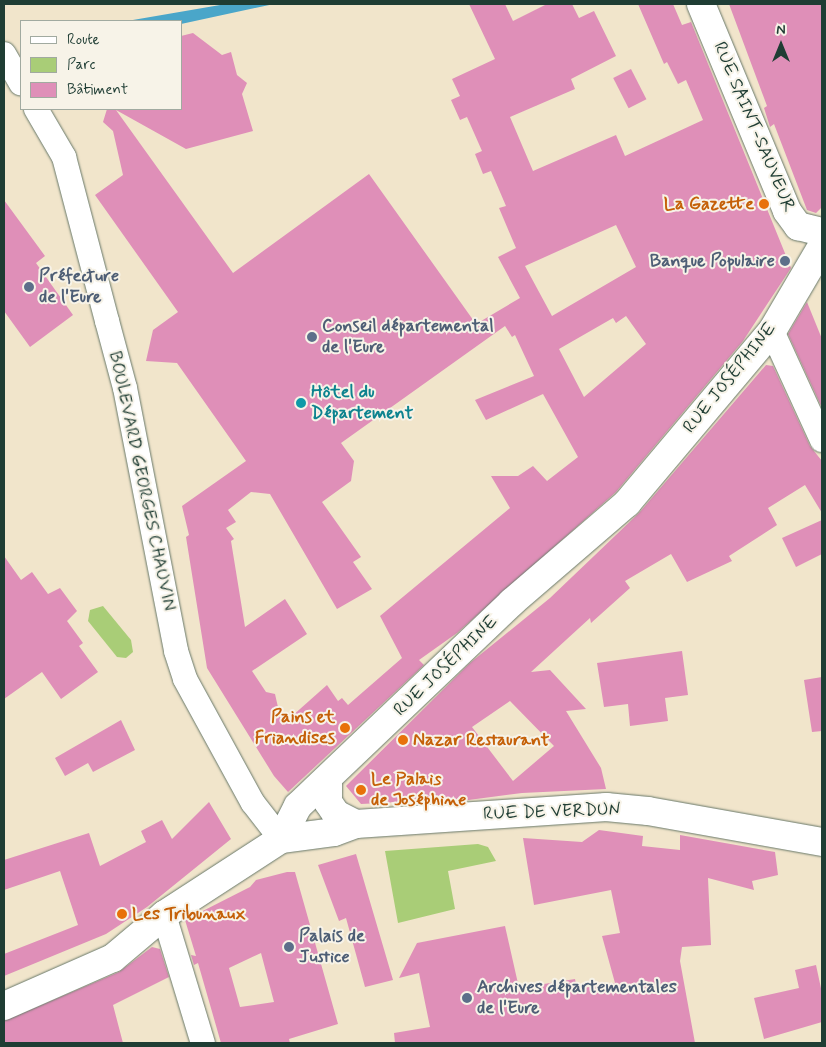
<!DOCTYPE html>
<html>
<head>
<meta charset="utf-8">
<style>
  body { margin:0 }
  #map { position:relative; width:826px; height:1047px; overflow:hidden; background:#f1e5cb; font-family:Mynerve,sans-serif }
  div>[style] { position:absolute }
  [style*='--x'] { left:calc(var(--x)*1px); top:calc(var(--y)*1px); width:calc(var(--w)*1px); rotate:calc(var(--a)*1deg) }
  .green>* { inset:0; background:#a9cd77 }
  .water>* { inset:0; background:#4aa6c9 }
  .building>* { inset:0; background:#df8fb8; transform-origin:0 0 }
  .roads { filter:drop-shadow(0 0 1px #687869) drop-shadow(0 0 1px #687869) }
  .street>* { height:24px; margin:-12px; padding:0 12px; transform-origin:12px; border-radius:12px; background:#fff }
  .secondary>* { height:28px; margin:-14px; padding:0 14px; transform-origin:14px; border-radius:14px; background:#fff }
  .dots>* { width:14px; height:14px; translate:-50% -50%; box-sizing:border-box; border:2px solid #f7f3e8; border-radius:50% }
  span { translate:-50% -50%; white-space:nowrap; text-align:center; line-height:1.15; -webkit-text-stroke:4px #f7f3e8; paint-order:stroke }
  .street-label { font-size:18px; color:#1f3d34 }
  .food-label { font-size:18px; color:#c56008; font-weight:700 }
  .right { translate:-100% -50%; text-align:right }
  .left { translate:0 -50%; text-align:left }
  .service-label { font-size:18px; color:#4e5e75; font-weight:700 }
  .culture-label { font-size:18px; color:#0d838f; font-weight:700 }
  .frame { position:absolute; inset:0; border:5px solid #1f3d34; pointer-events:none }
  .legend { position:absolute; left:20px; top:20px; width:162px; height:90px; box-sizing:border-box; background:#f7f3e8; border:1px solid #a1aaa0; margin:0; padding:6px 9px; list-style:none; font-size:15px; color:#1f3d34 }
  .legend li { display:flex; align-items:center; gap:10px; height:25px }
  .legend b { width:25px; border:1px solid #a1aaa0 }
  .north { position:absolute; left:756px; top:20px; width:50px; height:50px; -webkit-text-stroke:4px #f7f3e8; paint-order:stroke; rotate:0deg; font-size:14px; font-weight:700; line-height:20px; text-align:center; color:#1f3d34 }
  .north::after { content:''; display:block; margin:auto; width:18px; height:22px; background:#1f3d34; clip-path:polygon(50% 0,100% 100%,50% 72%,0 100%) }
</style>
</head>
<body>
<div id="map">
  <div class="green">
    <div style="clip-path:polygon(103px 606px,131px 640px,133px 652px,126px 658px,117px 657px,88px 621px,90px 610px)"></div>
    <div style="clip-path:polygon(478px 844px,488px 847px,496px 861px,448px 871px,455px 909px,398px 923px,385px 851px)"></div>
  </div>
  <div class="water">
    <div style="clip-path:polygon(226px 4px,274px 4px,181px 24px,181px 21px,127px 21px)"></div>
  </div>
  <div class="building">
    <div style="clip-path:polygon(evenodd,469px 4px,505px 4px,513px 21px,547px 4px,572px 4px,579px 18px,594px 11px,616px 56px,571px 79px,575px 89px,510px 117px,533px 171px,616px 135px,625px 156px,703px 120px,686px 80px,678px 84px,667px 62px,664px 64px,638px 4px,673px 4px,682px 25px,691px 22px,791px 268px,743px 341px,616px 492px,457px 633px,419px 660px,424px 665px,288px 792px,274px 776px,207px 668px,186px 537px,189px 535px,182px 506px,246px 461px,177px 363px,146px 361px,153px 330px,178px 312px,95px 195px,123px 175px,113px 131px,103px 122px,107px 109px,181px 109px,181px 36px,193px 33px,222px 55px,231px 52px,237px 75px,247px 83px,242px 94px,253px 131px,186px 149px,116px 110px,233px 273px,369px 174px,476px 324px,520px 298px,498px 257px,516px 248px,499px 208px,506px 206px,491px 171px,483px 174px,475px 154px,482px 151px,467px 117px,460px 120px,451px 100px,460px 96px,452px 79px,495px 59px,469px 4px,616px 225px,636px 267px,552px 316px,525px 266px,616px 225px,469px 4px,626px 316px,646px 344px,584px 397px,559px 349px,613px 318px,616px 323px,626px 316px,469px 4px,505px 326px,512px 337px,515px 335px,534px 376px,475px 400px,486px 420px,543px 394px,578px 457px,547px 481px,533px 466px,518px 476px,491px 476px,510px 508px,380px 616px,402px 658px,348px 705px,342px 698px,338px 701px,327px 685px,282px 725px,275px 694px,266px 692px,252px 671px,307px 634px,285px 599px,245px 627px,231px 541px,234px 539px,226px 528px,236px 522px,228px 510px,251px 492px,270px 494px,337px 609px,372px 589px,353px 562px,361px 557px,322px 502px,351px 481px,354px 461px,341px 443px,505px 326px)"></div>
    <div style="clip-path:polygon(729px 4px,822px 4px,822px 207px,816px 213px,807px 210px,774px 124px,770px 127px,764px 108px,767px 106px)"></div>
    <div style="left:631px;top:69px;width:34px;height:20px;rotate:63deg"></div>
    <div style="clip-path:polygon(4px 200px,45px 256px,36px 263px,73px 315px,30px 347px,4px 311px)"></div>
    <div style="clip-path:polygon(807px 302px,822px 339px,822px 408px,788px 334px)"></div>
    <div style="clip-path:polygon(evenodd,766px 365px,773px 366px,810px 446px,822px 461px,822px 513px,805px 485px,768px 508px,777px 525px,729px 556px,732px 561px,687px 582px,671px 554px,625px 581px,630px 588px,591px 623px,590px 618px,531px 672px,550px 670px,586px 709px,566px 711px,601px 768px,606px 789px,522px 793px,461px 801px,460px 799px,361px 804px,346px 786px,470px 663px,550px 598px,639px 513px,766px 365px,510px 701px,554px 746px,513px 781px,472px 727px,510px 701px)"></div>
    <div style="clip-path:polygon(822px 520px,822px 554px,796px 567px,782px 538px)"></div>
    <div style="clip-path:polygon(4px 556px,21px 580px,32px 572px,48px 594px,60px 588px,77px 611px,67px 621px,83px 643px,79px 646px,98px 672px,61px 699px,42px 672px,4px 699px)"></div>
    <div style="clip-path:polygon(682px 651px,688px 695px,665px 698px,668px 721px,630px 726px,628px 704px,604px 707px,597px 663px)"></div>
    <div style="clip-path:polygon(822px 677px,822px 731px,812px 732px,804px 680px)"></div>
    <div style="clip-path:polygon(121px 720px,135px 750px,93px 772px,88px 763px,65px 776px,55px 758px)"></div>
    <div style="clip-path:polygon(209px 802px,231px 839px,147px 907px,106px 934px,4px 976px,4px 954px,78px 925px,60px 871px,4px 890px,4px 860px,89px 833px,100px 866px,146px 842px,141px 831px,162px 820px,172px 839px)"></div>
    <div style="clip-path:polygon(599px 830px,643px 836px,642px 846px,680px 850px,680px 835px,775px 852px,778px 875px,752px 881px,754px 890px,708px 878px,711px 945px,682px 947px,680px 961px,695px 1043px,395px 1043px,394px 1033px,430px 1027px,419px 973px,399px 978px,417px 943px,505px 926px,519px 988px,575px 979px,577px 989px,615px 983px,602px 936px,620px 933px,611px 890px,534px 905px,523px 838px,582px 842px)"></div>
    <div style="clip-path:polygon(356px 854px,393px 980px,365px 987px,346px 918px,339px 921px,318px 865px)"></div>
    <div style="clip-path:polygon(evenodd,287px 872px,295px 872px,338px 1024px,289px 1039px,290px 1043px,221px 1043px,198px 963px,194px 965px,191px 955px,196px 956px,185px 920px,250px 887px,256px 880px,287px 872px,261px 953px,274px 1002px,240px 1007px,229px 968px,261px 953px)"></div>
    <div style="clip-path:polygon(152px 947px,160px 949px,169px 977px,113px 1005px,123px 1043px,4px 1043px,4px 1021px,119px 972px)"></div>
    <div style="clip-path:polygon(816px 965px,822px 993px,822px 1022px,764px 1039px,754px 998px,799px 988px,795px 970px)"></div>
  </div>
  <div class="roads">
    <div class="street">
      <div style="--x:4;--y:54;--w:34;--a:60"></div>
      <div style="--x:36;--y:109;--w:56;--a:59.7"></div>
      <div style="--x:64;--y:157;--w:170;--a:75.3"></div>
      <div style="--x:107;--y:321;--w:69;--a:75"></div>
      <div style="--x:125;--y:388;--w:268;--a:79"></div>
      <div style="--x:176;--y:651;--w:29;--a:72"></div>
      <div style="--x:185;--y:679;--w:141;--a:61.3"></div>
      <div style="--x:253;--y:803;--w:46;--a:52.1"></div>
      <div style="--x:772;--y:331;--w:120;--a:65.4"></div>
      <div style="--x:164;--y:915;--w:134;--a:73.1"></div>
    </div>
    <div class="secondary">
      <div style="--x:701;--y:4;--w:224;--a:67.4"></div>
      <div style="--x:787;--y:211;--w:19;--a:54"></div>
      <div style="--x:798;--y:226;--w:25;--a:14"></div>
      <div style="--x:328;--y:780;--w:22;--a:90"></div>
      <div style="--x:328;--y:802;--w:14;--a:56"></div>
      <div style="--x:336;--y:814;--w:22;--a:27"></div>
      <div style="--x:281;--y:839;--w:53;--a:-7.5"></div>
      <div style="--x:334;--y:832;--w:23;--a:-20"></div>
      <div style="--x:356;--y:824;--w:251;--a:-3.9"></div>
      <div style="--x:606;--y:807;--w:42;--a:5.4"></div>
      <div style="--x:648;--y:811;--w:177;--a:10.1"></div>
      <div style="--x:4;--y:1006;--w:119;--a:-23.8"></div>
      <div style="--x:113;--y:958;--w:67;--a:-40.1"></div>
      <div style="--x:164;--y:915;--w:140;--a:-33"></div>
      <div style="--x:281;--y:839;--w:37;--a:-63"></div>
      <div style="--x:298;--y:806;--w:296;--a:-43.6"></div>
      <div style="--x:512;--y:602;--w:152;--a:-40.7"></div>
      <div style="--x:627;--y:503;--w:225;--a:-49.9"></div>
      <div style="--x:772;--y:331;--w:99;--a:-59.5"></div>
    </div>
  </div>
  <div class="dots">
    <div style="left:764px;top:204px;background:#e8710a"></div>
    <div style="left:785px;top:261px;background:#5c6f8a"></div>
    <div style="left:29px;top:287px;background:#5c6f8a"></div>
    <div style="left:312px;top:337px;background:#5c6f8a"></div>
    <div style="left:301px;top:403px;background:#0f9aa8"></div>
    <div style="left:345px;top:728px;background:#e8710a"></div>
    <div style="left:403px;top:740px;background:#e8710a"></div>
    <div style="left:361px;top:790px;background:#e8710a"></div>
    <div style="left:122px;top:914px;background:#e8710a"></div>
    <div style="left:289px;top:947px;background:#5c6f8a"></div>
    <div style="left:467px;top:998px;background:#5c6f8a"></div>
  </div>
  <div class="street-label">
    <span style="left:754px;top:127px;rotate:67deg">RUE SAINT-SAUVEUR</span>
    <span style="left:730px;top:378px;rotate:-51deg">RUE JOSÉPHINE</span>
    <span style="left:142px;top:481px;rotate:78deg">BOULEVARD GEORGES CHAUVIN</span>
    <span style="left:446px;top:666px;rotate:-44deg">RUE JOSÉPHINE</span>
    <span style="left:552px;top:812px;rotate:-2deg">RUE DE VERDUN</span>
  </div>
  <div class="food-label">
    <span class="right" style="left:754px;top:204px">La Gazette</span>
    <span class="right" style="left:335px;top:728px">Pains et<br>Friandises</span>
    <span class="left" style="left:413px;top:740px">Nazar Restaurant</span>
    <span class="left" style="left:371px;top:790px">Le Palais<br>de Joséphine</span>
    <span class="left" style="left:132px;top:914px">Les Tribunaux</span>
  </div>
  <div class="service-label">
    <span class="right" style="left:775px;top:261px">Banque Populaire</span>
    <span class="left" style="left:39px;top:287px">Préfecture<br>de l'Eure</span>
    <span class="left" style="left:322px;top:337px">Conseil départemental<br>de l'Eure</span>
    <span class="left" style="left:299px;top:947px">Palais de<br>Justice</span>
    <span class="left" style="left:477px;top:998px">Archives départementales<br>de l'Eure</span>
  </div>
  <div class="culture-label">
    <span class="left" style="left:311px;top:403px">Hôtel du<br>Département</span>
  </div>
  <div class="frame"></div>
  <ul class="legend">
  <li><b style="height:6px;background:#fff"></b>Route</li>
  <li><b style="height:14px;background:#a9cd77"></b>Parc</li>
  <li><b style="height:14px;background:#df8fb8"></b>Bâtiment</li>
  </ul>
  <div class="north">N</div>
</div>
</body>
</html>
